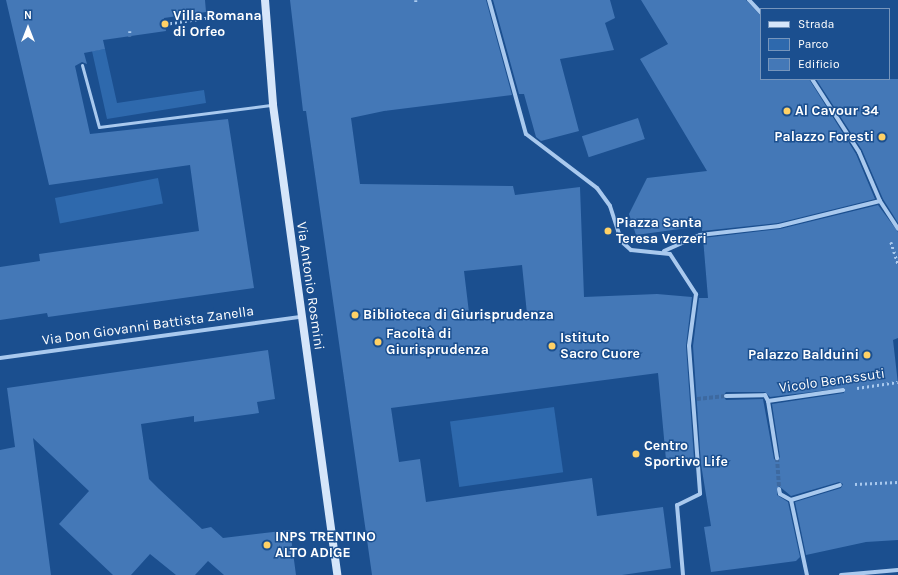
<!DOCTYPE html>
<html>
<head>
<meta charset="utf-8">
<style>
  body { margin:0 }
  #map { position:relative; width:898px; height:575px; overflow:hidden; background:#1b4f8f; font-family:Karla,sans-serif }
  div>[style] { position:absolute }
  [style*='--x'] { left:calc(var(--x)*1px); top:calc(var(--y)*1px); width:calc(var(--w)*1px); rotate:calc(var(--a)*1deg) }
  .green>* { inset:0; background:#2e69ad; transform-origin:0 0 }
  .building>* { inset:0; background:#4478b7; transform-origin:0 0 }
  .street-tunnel>* { height:4px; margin-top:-2px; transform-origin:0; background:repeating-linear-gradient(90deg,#3d69a0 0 4px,transparent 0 6px) }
  .path>* { height:2.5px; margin-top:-1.25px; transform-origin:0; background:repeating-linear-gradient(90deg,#a9c9ee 0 2px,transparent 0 5px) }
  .lane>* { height:3px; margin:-1.5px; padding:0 1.5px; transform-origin:1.5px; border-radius:1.5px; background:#a9c9ee }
  .street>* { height:4px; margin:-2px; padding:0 2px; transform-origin:2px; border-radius:2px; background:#a9c9ee }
  .secondary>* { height:8px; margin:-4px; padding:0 4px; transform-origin:4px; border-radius:4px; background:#d6e6fa }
  .dots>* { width:11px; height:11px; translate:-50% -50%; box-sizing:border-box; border:2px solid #1b4f8f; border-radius:50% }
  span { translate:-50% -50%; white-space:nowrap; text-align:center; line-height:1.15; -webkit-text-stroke:3px #1b4f8f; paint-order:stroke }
  .poi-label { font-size:14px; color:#fff; font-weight:700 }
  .left { translate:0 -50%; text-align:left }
  .right { translate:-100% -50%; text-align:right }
  .street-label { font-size:14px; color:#fff }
  .legend { position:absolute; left:760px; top:8px; width:130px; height:72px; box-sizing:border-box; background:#1b4f8f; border:1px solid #7695bc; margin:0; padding:5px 7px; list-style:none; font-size:12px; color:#fff }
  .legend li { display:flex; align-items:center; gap:8px; height:20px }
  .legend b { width:20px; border:1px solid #7695bc }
  .north { position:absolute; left:8px; top:8px; width:40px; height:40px; -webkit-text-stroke:3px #1b4f8f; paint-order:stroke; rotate:0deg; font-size:11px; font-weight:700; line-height:16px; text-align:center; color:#fff }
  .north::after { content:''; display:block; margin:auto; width:14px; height:18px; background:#fff; clip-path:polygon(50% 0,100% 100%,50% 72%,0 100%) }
</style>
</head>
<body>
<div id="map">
  <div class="green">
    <div style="clip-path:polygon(105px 49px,117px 103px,204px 90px,206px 103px,107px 119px,92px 51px)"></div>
    <div style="left:158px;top:178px;width:26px;height:105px;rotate:79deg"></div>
    <div style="left:554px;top:407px;width:66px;height:105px;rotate:82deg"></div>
  </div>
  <div class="building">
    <div style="clip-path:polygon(6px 0,205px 0,206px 12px,164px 18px,166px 31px,103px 40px,105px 49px,84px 53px,87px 64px,82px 62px,75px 66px,90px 134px,228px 119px,254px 288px,48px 317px,47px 313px,0 320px,0 267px,40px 261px,39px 254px,199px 231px,190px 165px,49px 185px)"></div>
    <div style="clip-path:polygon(evenodd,290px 0,486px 0,512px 95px,384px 111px,351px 118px,360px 184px,513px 186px,515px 195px,580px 187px,584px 297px,657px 294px,692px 297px,686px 346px,694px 458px,666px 460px,658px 373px,391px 408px,399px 462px,420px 459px,426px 502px,592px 478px,597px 516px,663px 507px,671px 568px,622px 575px,372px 575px,306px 111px,303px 111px,290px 0,522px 265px,527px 314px,470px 321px,464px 271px,522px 265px)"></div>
    <div style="clip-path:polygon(493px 0,610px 0,615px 18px,605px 23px,614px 50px,560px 59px,579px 131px,541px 141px,536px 137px,524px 94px,519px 94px)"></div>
    <div style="clip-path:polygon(641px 0,746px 0,761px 16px,761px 79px,809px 79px,856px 154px,875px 199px,778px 223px,702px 231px,702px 226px,636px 235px,629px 214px,647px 178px,707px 171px,640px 59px,668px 44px)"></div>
    <div style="clip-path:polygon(816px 79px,898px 79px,898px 223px,883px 199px,862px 150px)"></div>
    <div style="left:638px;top:118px;width:22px;height:59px;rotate:72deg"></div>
    <div style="clip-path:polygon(evenodd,878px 205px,898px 232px,898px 338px,893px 340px,898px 384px,898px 540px,866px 542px,806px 555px,795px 502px,841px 488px,843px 484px,839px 482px,791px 496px,779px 486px,777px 495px,788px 502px,800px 557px,796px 561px,711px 572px,704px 527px,711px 526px,701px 464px,693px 346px,699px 298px,708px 298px,703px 238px,780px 229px,878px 205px,845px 388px,844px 393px,772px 404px,780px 457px,777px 461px,774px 459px,763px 399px,726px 400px,723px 396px,726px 392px,765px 392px,770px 397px,845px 388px)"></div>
    <div style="clip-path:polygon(268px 350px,275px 399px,257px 402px,259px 413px,194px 422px,194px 416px,141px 424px,149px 479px,159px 489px,202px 529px,211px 527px,223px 538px,290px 530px,296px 575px,224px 575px,208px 561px,195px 575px,176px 575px,150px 554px,131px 575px,113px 575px,59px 524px,89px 491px,33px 438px,51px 575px,0 575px,0 450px,15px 447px,7px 388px)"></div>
  </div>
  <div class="street-tunnel">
    <div style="--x:697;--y:399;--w:29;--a:-6"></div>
    <div style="--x:777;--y:458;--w:31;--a:86"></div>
  </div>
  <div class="path">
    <div style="--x:416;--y:0;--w:3;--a:90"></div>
    <div style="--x:165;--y:24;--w:67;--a:-8.6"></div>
    <div style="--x:130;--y:31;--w:5;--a:90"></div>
    <div style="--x:891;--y:242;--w:23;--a:72"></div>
    <div style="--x:857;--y:388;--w:41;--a:-8.3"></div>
    <div style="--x:855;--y:484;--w:43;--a:-2.7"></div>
  </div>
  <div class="lane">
    <div style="--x:82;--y:65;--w:64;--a:74.7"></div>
    <div style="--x:99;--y:127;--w:173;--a:-7.3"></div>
  </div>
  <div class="street">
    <div style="--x:489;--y:0;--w:139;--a:74.6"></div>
    <div style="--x:526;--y:134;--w:89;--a:37.3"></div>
    <div style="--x:597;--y:188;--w:22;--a:54"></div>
    <div style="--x:610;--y:206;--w:38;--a:72"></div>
    <div style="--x:622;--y:242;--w:12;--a:42"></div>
    <div style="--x:631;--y:250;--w:39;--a:6"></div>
    <div style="--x:670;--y:254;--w:48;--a:57"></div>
    <div style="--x:696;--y:294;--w:52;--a:97.7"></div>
    <div style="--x:689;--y:346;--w:148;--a:85.7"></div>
    <div style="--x:700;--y:494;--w:25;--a:154"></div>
    <div style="--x:677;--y:505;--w:70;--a:85.1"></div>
    <div style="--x:749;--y:0;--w:18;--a:47"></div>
    <div style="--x:812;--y:79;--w:87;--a:57.2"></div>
    <div style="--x:859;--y:152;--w:53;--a:66.8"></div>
    <div style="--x:880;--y:201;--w:33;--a:57"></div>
    <div style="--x:664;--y:251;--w:39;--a:-24"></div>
    <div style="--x:700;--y:235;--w:80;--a:-6.5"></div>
    <div style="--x:779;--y:226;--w:104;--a:-13.9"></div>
    <div style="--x:0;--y:358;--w:303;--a:-7.8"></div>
    <div style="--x:726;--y:396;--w:39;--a:-1"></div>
    <div style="--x:765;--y:395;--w:7;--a:63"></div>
    <div style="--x:768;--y:401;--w:76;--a:-8.3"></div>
    <div style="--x:768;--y:401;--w:58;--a:81"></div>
    <div style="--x:779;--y:489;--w:5;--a:79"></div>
    <div style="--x:780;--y:494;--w:13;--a:29"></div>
    <div style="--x:791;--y:500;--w:77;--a:78"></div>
    <div style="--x:791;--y:500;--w:51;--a:-17"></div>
    <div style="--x:841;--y:575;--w:57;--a:-5"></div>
  </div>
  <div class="secondary">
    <div style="--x:265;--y:0;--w:105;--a:85.6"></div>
    <div style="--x:273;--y:105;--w:474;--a:82.2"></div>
  </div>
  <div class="dots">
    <div style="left:165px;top:24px;background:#ffd166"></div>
    <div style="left:787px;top:111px;background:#ffd166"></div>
    <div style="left:882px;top:137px;background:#ffd166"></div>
    <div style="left:608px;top:231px;background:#ffd166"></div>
    <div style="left:355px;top:315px;background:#ffd166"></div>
    <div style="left:378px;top:342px;background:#ffd166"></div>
    <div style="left:552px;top:346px;background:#ffd166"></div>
    <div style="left:867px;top:355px;background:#ffd166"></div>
    <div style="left:636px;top:454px;background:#ffd166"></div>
    <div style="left:267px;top:545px;background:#ffd166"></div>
  </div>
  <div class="poi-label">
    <span class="left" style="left:173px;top:24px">Villa Romana<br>di Orfeo</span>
    <span class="left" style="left:795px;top:111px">Al Cavour 34</span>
    <span class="right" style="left:874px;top:137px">Palazzo Foresti</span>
    <span class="left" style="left:616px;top:231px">Piazza Santa<br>Teresa Verzeri</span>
    <span class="left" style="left:363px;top:315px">Biblioteca di Giurisprudenza</span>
    <span class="left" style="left:386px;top:342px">Facoltà di<br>Giurisprudenza</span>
    <span class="left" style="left:560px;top:346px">Istituto<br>Sacro Cuore</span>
    <span class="right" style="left:859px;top:355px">Palazzo Balduini</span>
    <span class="left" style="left:644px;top:454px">Centro<br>Sportivo Life</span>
    <span class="left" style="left:275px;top:545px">INPS TRENTINO<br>ALTO ADIGE</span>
  </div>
  <div class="street-label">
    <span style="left:310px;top:286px;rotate:82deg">Via Antonio Rosmini</span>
    <span style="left:148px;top:326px;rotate:-8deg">Via Don Giovanni Battista Zanella</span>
    <span style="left:832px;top:381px;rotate:-8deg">Vicolo Benassuti</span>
  </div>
  <ul class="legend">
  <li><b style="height:5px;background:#d6e6fa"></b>Strada</li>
  <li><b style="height:11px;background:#2e69ad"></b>Parco</li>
  <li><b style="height:11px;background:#4478b7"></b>Edificio</li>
  </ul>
  <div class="north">N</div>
</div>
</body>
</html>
